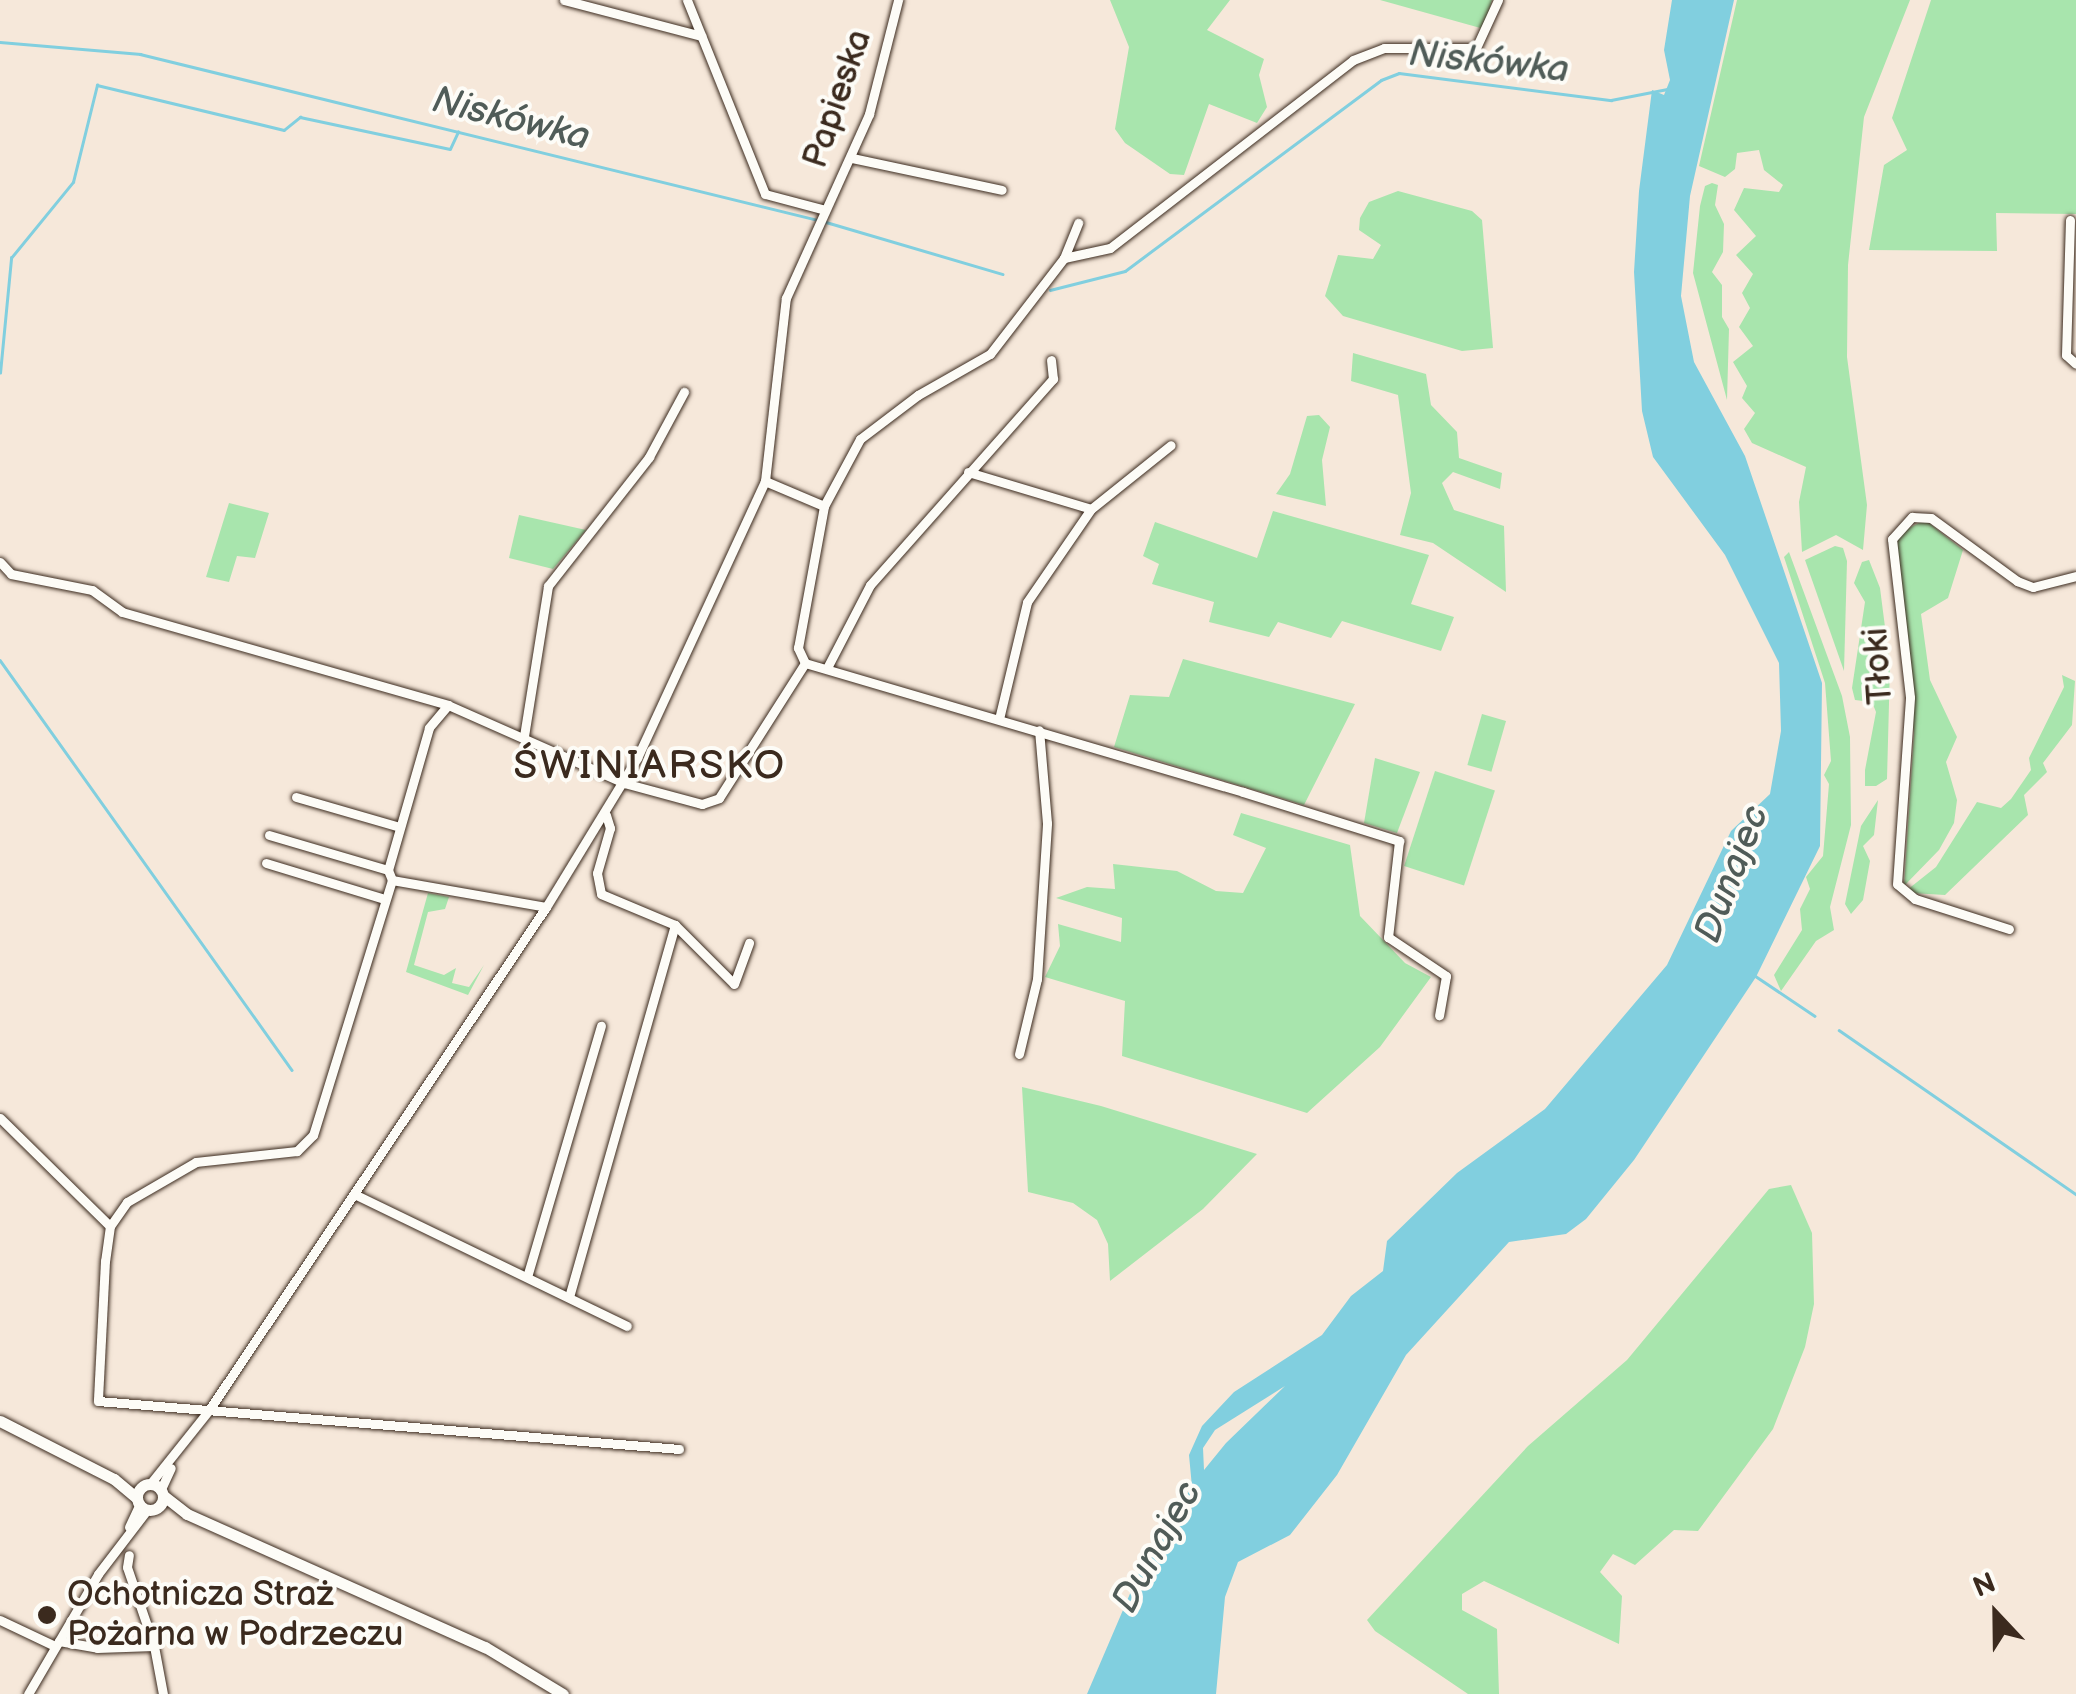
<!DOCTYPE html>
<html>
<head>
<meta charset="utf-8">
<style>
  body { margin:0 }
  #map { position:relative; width:2076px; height:1694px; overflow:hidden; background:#f6e8da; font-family:"Balsamiq Sans",sans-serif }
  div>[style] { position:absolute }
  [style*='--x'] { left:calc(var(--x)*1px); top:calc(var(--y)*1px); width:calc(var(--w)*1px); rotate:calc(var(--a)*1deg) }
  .green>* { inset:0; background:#a8e5ad; transform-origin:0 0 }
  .water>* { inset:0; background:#81cfdf }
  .stream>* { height:2.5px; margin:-1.25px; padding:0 1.25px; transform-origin:1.25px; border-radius:1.25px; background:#81cfdf }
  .roads { filter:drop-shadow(0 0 2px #3b2a1e) drop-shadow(0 0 2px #3b2a1e) }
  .minor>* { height:9px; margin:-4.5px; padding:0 4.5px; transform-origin:4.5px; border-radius:4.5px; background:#fdfcf7 }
  .major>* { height:11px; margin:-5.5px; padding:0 5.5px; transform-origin:5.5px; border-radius:5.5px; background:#fdfcf7 }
  .major>.ring { margin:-5.5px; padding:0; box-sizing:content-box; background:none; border:11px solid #fdfcf7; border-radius:50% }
  .dots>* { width:28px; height:28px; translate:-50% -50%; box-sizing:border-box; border:5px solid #fdfcf7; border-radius:50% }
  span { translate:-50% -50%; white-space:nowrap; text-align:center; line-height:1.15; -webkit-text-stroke:8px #fdfcf7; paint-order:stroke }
  .street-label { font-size:35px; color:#3b2a1e }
  .poi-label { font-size:35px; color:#3b2a1e }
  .left { translate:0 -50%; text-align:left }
  .water-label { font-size:38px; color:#505c58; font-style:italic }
  .quarter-label { font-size:40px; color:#3b2a1e; letter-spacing:2.5px }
  .north { position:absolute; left:1946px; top:1564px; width:100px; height:100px; -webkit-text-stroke:8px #fdfcf7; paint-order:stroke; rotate:338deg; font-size:28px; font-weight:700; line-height:40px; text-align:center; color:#3b2a1e }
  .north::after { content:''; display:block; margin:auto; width:35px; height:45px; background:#3b2a1e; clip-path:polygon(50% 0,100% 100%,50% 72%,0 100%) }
</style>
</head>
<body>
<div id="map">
  <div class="green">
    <div style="clip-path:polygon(1110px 0,1230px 0,1207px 30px,1264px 59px,1259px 75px,1267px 107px,1257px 123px,1209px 104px,1184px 175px,1170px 174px,1125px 143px,1115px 129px,1129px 47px)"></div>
    <div style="clip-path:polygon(1380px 0,1492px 0,1484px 29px)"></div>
    <div style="clip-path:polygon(1737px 0,1910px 0,1864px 117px,1848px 265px,1847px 357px,1867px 505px,1863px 550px,1836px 535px,1802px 552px,1799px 502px,1806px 467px,1752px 443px,1744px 429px,1755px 413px,1742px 398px,1747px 386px,1733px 362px,1753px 346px,1739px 327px,1750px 308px,1742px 293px,1753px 274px,1736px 255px,1756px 236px,1734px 210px,1744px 188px,1779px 192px,1783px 185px,1764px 170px,1759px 150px,1737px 153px,1735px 169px,1725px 177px,1699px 166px)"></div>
    <div style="clip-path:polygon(1931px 0,2076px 0,2076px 214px,1996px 213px,1997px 251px,1869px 250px,1884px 165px,1907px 150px,1892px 118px)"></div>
    <div style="clip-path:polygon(1712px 183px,1718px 185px,1715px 205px,1724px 224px,1723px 252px,1712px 272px,1722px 285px,1722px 317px,1729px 329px,1727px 400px,1693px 273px,1700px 206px,1705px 186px)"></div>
    <div style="clip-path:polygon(1398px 191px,1472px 211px,1482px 220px,1493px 348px,1462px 351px,1343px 316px,1325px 296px,1338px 255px,1373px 259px,1381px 245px,1359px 230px,1360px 218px,1369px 202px)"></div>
    <div style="clip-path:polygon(1353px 353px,1426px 374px,1431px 405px,1457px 432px,1459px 458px,1502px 473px,1500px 489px,1453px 472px,1442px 483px,1454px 510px,1504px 526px,1506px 592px,1433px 543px,1400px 535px,1411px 493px,1398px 395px,1351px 381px)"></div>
    <div style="clip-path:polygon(1319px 415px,1330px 427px,1322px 460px,1326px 506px,1276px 494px,1290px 474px,1307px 416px)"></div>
    <div style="clip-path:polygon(229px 503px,269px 513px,255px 558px,237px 556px,229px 582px,206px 577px)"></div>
    <div style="clip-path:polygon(1273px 511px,1429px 555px,1411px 604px,1454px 617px,1441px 651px,1342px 621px,1331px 638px,1278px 622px,1269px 637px,1209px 622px,1214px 602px,1152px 584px,1159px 564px,1143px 556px,1155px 522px,1257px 558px)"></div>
    <div style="clip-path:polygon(519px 515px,586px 530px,553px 569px,509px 558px)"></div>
    <div style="clip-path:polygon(1925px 520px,1963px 550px,1948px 598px,1921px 614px,1930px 680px,1957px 737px,1946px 762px,1957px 800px,1954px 823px,1939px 850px,1904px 886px,1914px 734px,1896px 546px,1897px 534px)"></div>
    <div style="clip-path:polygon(1835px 546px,1843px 548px,1847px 561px,1844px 671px,1805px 560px)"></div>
    <div style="clip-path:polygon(1789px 552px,1842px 696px,1850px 737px,1851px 825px,1830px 907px,1834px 930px,1816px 941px,1781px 991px,1774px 975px,1802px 930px,1800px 909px,1810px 889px,1806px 877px,1823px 856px,1829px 784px,1824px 775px,1831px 761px,1825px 683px,1784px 557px)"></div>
    <div style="clip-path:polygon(1869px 560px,1880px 588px,1890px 666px,1887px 779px,1876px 786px,1865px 786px,1865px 770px,1876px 712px,1872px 702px,1855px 700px,1852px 688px,1865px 602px,1854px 583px,1862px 562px)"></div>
    <div style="clip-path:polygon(1183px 659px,1355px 704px,1304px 805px,1114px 747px,1130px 695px,1169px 697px)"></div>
    <div style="clip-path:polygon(2062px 675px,2075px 681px,2072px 725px,2043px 763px,2047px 772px,2024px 795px,2028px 815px,1945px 895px,1911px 893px,1907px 890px,1936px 867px,1977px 802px,2001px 808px,2011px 799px,2031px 770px,2029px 758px,2064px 687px)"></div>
    <div style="left:1482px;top:714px;width:25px;height:53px;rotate:16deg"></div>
    <div style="clip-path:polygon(1375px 758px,1420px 772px,1397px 833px,1364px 823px)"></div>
    <div style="left:1435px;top:771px;width:63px;height:100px;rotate:18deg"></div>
    <div style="clip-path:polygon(1878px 800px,1874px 835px,1863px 846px,1870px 861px,1863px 900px,1851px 914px,1845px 904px,1861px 826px)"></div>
    <div style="clip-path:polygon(1241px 813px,1350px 845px,1360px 916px,1405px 963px,1431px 977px,1380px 1047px,1307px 1113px,1122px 1056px,1125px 1001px,1045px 977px,1060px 946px,1058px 924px,1121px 942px,1122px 918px,1056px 898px,1087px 887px,1115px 889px,1113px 864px,1177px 871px,1216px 891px,1243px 893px,1266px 848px,1233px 835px)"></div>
    <div style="clip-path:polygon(428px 893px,449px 897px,445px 909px,428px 912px,414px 965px,444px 975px,456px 968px,452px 983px,469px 987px,484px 965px,468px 995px,406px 972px)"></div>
    <div style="clip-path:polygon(1022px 1087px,1101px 1106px,1257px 1154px,1203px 1209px,1110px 1281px,1108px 1244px,1097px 1220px,1073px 1203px,1028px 1192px)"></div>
    <div style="clip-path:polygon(1791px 1185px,1812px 1233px,1814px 1304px,1805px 1347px,1773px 1429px,1698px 1531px,1674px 1530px,1635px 1565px,1613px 1554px,1600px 1572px,1622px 1596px,1619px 1644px,1484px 1581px,1462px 1594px,1462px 1610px,1497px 1629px,1499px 1694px,1468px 1694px,1375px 1631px,1367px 1620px,1528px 1446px,1627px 1360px,1769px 1189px)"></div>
  </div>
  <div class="water">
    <div style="clip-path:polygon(evenodd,1672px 0,1734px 0,1690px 196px,1681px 296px,1694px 362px,1745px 456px,1822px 683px,1820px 846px,1756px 977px,1634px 1160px,1586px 1219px,1566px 1234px,1509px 1242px,1406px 1355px,1337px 1475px,1290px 1535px,1238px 1562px,1225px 1597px,1216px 1694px,1087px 1694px,1153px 1540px,1192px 1487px,1189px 1455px,1202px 1426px,1234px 1392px,1322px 1335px,1351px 1296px,1383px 1271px,1387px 1241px,1457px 1173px,1545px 1109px,1667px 965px,1731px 831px,1770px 794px,1781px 731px,1779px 663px,1725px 555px,1653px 457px,1642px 411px,1634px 272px,1639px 191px,1652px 90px,1664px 95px,1670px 80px,1664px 50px,1672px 0,1285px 1386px,1226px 1443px,1204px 1470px,1203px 1448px,1215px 1430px,1285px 1386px)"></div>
  </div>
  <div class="stream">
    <div style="--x:0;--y:42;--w:141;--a:4.9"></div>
    <div style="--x:140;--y:54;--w:698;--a:13.76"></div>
    <div style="--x:826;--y:222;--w:184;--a:16.4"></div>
    <div style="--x:1050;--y:290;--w:77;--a:-14.2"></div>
    <div style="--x:1125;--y:271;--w:319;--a:-36.7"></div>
    <div style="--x:1381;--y:80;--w:19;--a:-21"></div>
    <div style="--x:1399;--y:73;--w:214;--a:7.3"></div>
    <div style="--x:1611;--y:100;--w:57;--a:-11.1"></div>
    <div style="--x:0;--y:373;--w:116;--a:-84.5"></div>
    <div style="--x:11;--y:258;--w:98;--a:-50.8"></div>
    <div style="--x:73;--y:182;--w:100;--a:-76.1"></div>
    <div style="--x:97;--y:85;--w:192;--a:13.5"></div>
    <div style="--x:284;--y:130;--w:21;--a:-39"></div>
    <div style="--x:300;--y:117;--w:153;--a:12"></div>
    <div style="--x:450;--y:149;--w:19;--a:-65"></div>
    <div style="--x:0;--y:660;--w:503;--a:54.54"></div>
    <div style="--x:1754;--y:975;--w:73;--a:33.9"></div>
    <div style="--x:1839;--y:1030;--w:288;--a:34.7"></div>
  </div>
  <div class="roads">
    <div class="minor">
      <div style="--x:564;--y:0;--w:142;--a:14.7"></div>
      <div style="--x:687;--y:0;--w:209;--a:68.1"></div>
      <div style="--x:765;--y:194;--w:62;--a:14.9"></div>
      <div style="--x:852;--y:158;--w:153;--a:12"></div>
      <div style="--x:2070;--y:220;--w:135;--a:91.7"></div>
      <div style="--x:2066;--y:355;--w:13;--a:42"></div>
      <div style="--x:1064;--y:258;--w:38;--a:-68"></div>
      <div style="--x:968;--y:472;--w:128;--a:16.7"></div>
      <div style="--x:1091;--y:509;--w:102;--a:-38.7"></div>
      <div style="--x:765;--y:481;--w:64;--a:23"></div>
      <div style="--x:0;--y:562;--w:16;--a:47"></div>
      <div style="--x:11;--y:574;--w:83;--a:11.2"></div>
      <div style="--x:92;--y:590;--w:37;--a:36"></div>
      <div style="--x:122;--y:612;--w:339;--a:15.9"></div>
      <div style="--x:448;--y:705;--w:193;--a:23.9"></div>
      <div style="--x:624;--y:783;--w:81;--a:15.1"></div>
      <div style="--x:702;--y:804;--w:18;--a:-19"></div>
      <div style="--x:719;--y:798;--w:160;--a:-57.5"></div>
      <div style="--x:805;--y:663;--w:457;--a:16.4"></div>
      <div style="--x:1243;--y:792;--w:164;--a:17.4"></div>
      <div style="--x:1399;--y:841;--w:97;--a:96.5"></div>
      <div style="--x:1388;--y:937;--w:70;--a:33.9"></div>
      <div style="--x:1446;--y:976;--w:40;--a:100"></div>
      <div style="--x:805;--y:663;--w:17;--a:-115"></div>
      <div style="--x:798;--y:648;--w:144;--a:-79.6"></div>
      <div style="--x:824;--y:506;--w:76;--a:-61.8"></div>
      <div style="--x:860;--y:439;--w:73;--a:-37.2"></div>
      <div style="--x:918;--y:395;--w:83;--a:-29.7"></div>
      <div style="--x:990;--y:354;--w:121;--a:-52.4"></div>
      <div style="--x:1064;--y:258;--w:47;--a:-12.3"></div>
      <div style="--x:1110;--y:248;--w:307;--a:-37.7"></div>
      <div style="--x:1353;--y:60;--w:33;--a:-21"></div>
      <div style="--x:1384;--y:48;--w:92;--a:0"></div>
      <div style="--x:1476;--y:48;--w:53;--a:-65.4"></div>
      <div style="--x:828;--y:666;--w:91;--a:-62.6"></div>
      <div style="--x:870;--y:585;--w:276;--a:-48.4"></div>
      <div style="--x:1053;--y:379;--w:19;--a:-96"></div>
      <div style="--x:448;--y:705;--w:30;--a:130"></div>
      <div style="--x:429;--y:728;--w:148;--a:106.1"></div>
      <div style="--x:388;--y:870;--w:11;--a:68"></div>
      <div style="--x:392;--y:880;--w:267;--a:107.2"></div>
      <div style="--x:313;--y:1135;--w:23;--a:135"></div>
      <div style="--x:297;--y:1151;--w:102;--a:173.8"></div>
      <div style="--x:196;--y:1162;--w:80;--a:149.9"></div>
      <div style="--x:127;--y:1202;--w:29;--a:125"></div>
      <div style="--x:110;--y:1226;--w:35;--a:98"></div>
      <div style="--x:105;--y:1261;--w:140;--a:92.9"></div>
      <div style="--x:98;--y:1401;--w:583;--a:4.72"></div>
      <div style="--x:999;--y:719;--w:120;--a:-76.5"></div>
      <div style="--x:1027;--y:602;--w:113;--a:-55.5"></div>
      <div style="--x:524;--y:736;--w:152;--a:-80.9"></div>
      <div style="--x:548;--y:586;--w:164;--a:-51.9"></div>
      <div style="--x:649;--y:457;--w:74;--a:-61.7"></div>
      <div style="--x:296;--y:797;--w:108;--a:16.1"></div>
      <div style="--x:606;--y:815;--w:14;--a:73"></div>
      <div style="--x:610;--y:828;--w:47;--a:106.1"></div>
      <div style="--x:597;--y:873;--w:21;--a:79"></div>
      <div style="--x:601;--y:894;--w:80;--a:22.7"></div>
      <div style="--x:675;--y:925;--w:83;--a:45"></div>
      <div style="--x:734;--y:984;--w:44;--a:-69.9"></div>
      <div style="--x:269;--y:835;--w:124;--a:16.4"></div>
      <div style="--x:266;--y:863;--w:120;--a:16.9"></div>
      <div style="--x:392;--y:880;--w:156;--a:9.9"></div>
      <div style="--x:2009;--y:929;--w:99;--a:-162.3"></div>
      <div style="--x:1915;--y:899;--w:23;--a:-140"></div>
      <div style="--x:1897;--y:884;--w:187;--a:-86"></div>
      <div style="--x:1910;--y:697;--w:159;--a:-96.5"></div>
      <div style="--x:1892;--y:539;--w:30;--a:-48"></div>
      <div style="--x:1912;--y:517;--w:19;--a:3"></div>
      <div style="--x:1931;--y:518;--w:107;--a:36.2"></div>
      <div style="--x:2017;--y:581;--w:17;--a:21"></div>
      <div style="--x:2033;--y:587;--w:44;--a:-14.3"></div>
      <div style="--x:1019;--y:1054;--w:77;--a:-76.5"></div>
      <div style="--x:1037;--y:979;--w:156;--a:-86.3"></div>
      <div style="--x:1047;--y:823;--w:93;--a:-94.9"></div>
      <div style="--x:0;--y:1118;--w:154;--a:44.5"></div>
      <div style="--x:354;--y:1194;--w:303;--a:25.8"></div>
      <div style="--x:527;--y:1277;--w:262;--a:-73.6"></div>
      <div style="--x:569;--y:1297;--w:387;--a:-74.1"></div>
      <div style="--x:150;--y:1484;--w:95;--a:-51.4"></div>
      <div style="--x:209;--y:1410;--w:605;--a:-56.18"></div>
      <div style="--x:546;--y:907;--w:175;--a:-58.6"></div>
      <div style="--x:637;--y:758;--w:305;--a:-65.2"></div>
      <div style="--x:765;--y:481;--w:184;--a:-83.5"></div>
      <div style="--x:786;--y:298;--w:202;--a:-65.7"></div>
      <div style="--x:869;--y:114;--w:118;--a:-75.7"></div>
      <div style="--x:161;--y:1489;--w:23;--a:-65"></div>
      <div style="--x:129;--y:1527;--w:23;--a:-65"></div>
      <div style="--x:0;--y:1620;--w:61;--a:25.3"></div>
      <div style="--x:59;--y:1641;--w:39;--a:10"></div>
      <div style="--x:97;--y:1648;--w:57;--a:-2"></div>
      <div style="--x:154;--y:1646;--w:83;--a:-108.9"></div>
      <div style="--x:127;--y:1567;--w:12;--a:-81"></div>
      <div style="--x:154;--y:1646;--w:49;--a:79.4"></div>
      <div style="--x:28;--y:1694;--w:139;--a:-59.7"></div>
      <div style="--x:98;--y:1574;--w:81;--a:-52.6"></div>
    </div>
    <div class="major">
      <div style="--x:0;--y:1421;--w:128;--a:27"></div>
      <div style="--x:114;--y:1479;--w:30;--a:40"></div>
      <div class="ring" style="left:137px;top:1484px;width:15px;height:15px"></div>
      <div style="--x:164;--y:1496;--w:29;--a:38"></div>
      <div style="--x:187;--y:1514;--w:326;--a:24.1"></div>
      <div style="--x:485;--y:1647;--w:91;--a:31.1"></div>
    </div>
  </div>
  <div class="dots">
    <div style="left:47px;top:1615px;background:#3b2a1e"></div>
  </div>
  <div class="street-label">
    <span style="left:838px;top:99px;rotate:-71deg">Papieska</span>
    <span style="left:1879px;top:666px;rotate:-94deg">Tłoki</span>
  </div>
  <div class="poi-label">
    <span class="left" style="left:67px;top:1615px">Ochotnicza Straż<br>Pożarna w Podrzeczu</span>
  </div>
  <div class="water-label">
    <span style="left:1489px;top:62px;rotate:6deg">Niskówka</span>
    <span style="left:511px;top:119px;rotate:14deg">Niskówka</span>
    <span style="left:1732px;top:874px;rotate:-69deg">Dunajec</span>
    <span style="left:1157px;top:1547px;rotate:-61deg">Dunajec</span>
  </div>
  <div class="quarter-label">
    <span style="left:650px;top:766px">ŚWINIARSKO</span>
  </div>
  <div class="north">N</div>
</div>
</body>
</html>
